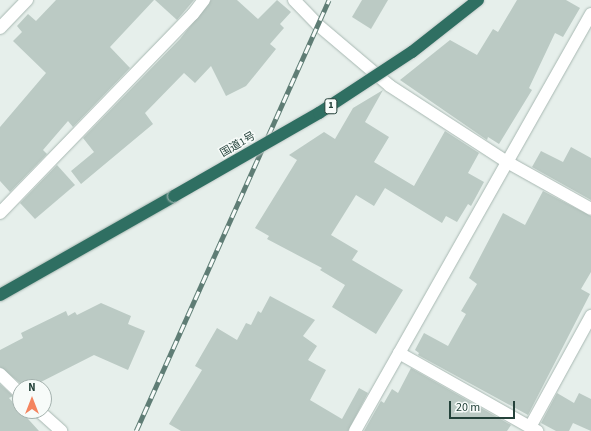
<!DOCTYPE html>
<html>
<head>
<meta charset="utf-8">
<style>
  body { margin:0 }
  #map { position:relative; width:591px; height:431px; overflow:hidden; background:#e6efeb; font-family:"Source Sans 3","Noto Sans JP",sans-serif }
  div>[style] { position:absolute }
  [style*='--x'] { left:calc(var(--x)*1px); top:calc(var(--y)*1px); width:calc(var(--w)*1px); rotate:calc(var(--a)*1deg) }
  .building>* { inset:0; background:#bbcac4 }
  .roads { filter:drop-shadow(0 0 1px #a8b8b2) drop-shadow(0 0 1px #a8b8b2) }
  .minor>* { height:12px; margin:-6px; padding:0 6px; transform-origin:6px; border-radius:6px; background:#fff }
  .highway>* { height:12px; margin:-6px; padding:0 6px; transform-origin:6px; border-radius:6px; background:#2f6f62 }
  .rail>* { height:4.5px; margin-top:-2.25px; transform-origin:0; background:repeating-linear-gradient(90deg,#f7fbf9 0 9px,#5f7d75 0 18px); box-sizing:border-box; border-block:1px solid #5f7d75 }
  .bridges { filter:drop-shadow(0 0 1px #c2cac8) drop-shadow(0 0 1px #c2cac8) }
  .highway-bridge>* { height:12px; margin:-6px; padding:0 6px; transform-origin:6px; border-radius:6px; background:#2f6f62 }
  span { translate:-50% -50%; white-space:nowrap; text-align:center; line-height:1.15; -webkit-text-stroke:3px #f7fbf9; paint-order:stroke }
  .shield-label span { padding:1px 3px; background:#f7fbf9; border:1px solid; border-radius:3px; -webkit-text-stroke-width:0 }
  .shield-label { font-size:10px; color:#24423a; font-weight:700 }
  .street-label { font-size:11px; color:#24423a }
  .north { position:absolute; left:12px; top:379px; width:40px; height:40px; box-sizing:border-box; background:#f7fbf9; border:1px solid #a3b1ad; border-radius:50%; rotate:0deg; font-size:11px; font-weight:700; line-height:16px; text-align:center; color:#24423a }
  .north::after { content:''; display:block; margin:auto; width:14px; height:18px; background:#f4845f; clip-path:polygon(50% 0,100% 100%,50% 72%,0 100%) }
  .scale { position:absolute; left:449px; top:401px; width:66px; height:18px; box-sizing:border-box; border:2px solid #24423a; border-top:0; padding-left:5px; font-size:12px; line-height:14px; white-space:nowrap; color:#24423a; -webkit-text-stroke:3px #f7fbf9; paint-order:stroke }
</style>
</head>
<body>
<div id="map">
  <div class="building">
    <div style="clip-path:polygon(56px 0,154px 0,110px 47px,130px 68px,73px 127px,68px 121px,43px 150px,47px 154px,10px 192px,0 181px,0 127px,46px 73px,13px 41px,22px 32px,17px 26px,28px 14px,36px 21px)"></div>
    <div style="clip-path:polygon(155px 0,194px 0,177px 20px)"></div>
    <div style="clip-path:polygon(211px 0,237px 0,258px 19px,277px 0,291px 12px,280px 24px,284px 28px,270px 44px,276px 49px,246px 86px,226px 96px,211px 66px,195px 83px,184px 73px,145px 113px,153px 124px,81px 184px,71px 171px,94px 152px,83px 138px,180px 39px)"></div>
    <div style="clip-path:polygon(362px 0,388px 0,371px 29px,352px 17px)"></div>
    <div style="clip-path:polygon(517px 0,566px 0,580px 8px,563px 37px,555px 33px,529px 88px,532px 90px,499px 144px,488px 137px,487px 140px,400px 80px,450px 40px,477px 55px,493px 29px,498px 32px)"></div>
    <div style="clip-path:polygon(383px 90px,365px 122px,389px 137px,374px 162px,414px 186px,445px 131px,479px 153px,468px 173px,484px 182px,471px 206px,468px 204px,457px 222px,446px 216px,442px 223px,385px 188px,374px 206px,356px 195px,331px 235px,358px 251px,352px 260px,403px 290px,376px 334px,332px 307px,345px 285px,320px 270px,322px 268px,267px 239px,269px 236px,255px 228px,297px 160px,289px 155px,324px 132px,335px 139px,353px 108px)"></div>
    <div style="clip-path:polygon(571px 147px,591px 158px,591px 200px,532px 167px,541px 151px,563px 162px)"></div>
    <div style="clip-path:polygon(57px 165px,75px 185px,35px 219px,20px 203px)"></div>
    <div style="clip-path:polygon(543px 191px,591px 216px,591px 272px,581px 289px,590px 294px,528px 415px,418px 355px,419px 353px,415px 350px,424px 333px,448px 346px,466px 314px,461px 311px,477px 284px,469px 278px,503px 213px,525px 225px)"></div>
    <div style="clip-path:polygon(270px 296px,315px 320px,303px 336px,317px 346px,308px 360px,326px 370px,310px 400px,342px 419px,359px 388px,368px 393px,348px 431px,181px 431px,169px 424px,202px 370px,195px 366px,217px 328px,237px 340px,246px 323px,251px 325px,258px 311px,261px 313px)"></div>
    <div style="clip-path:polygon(101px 303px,131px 316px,128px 324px,145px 331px,128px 370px,94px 355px,31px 387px,25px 387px,0 367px,0 350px,23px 338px,21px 333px,66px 311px,68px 316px,75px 312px,77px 315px)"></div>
    <div style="clip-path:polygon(411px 368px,511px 425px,507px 431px,364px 431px,381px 401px,384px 403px,392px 389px,398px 393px)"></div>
    <div style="clip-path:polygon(0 384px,13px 396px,9px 398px,39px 431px,0 431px)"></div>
    <div style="clip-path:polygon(557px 393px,574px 403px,579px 393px,591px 399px,591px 431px,573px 423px,569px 431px,556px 431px,541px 423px)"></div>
  </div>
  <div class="roads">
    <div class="minor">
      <div style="--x:294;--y:0;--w:35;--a:46"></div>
      <div style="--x:318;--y:25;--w:94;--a:40.3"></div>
      <div style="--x:390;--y:86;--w:140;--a:33"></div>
      <div style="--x:507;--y:162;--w:96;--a:29.2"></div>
      <div style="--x:0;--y:28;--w:39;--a:-46"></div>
      <div style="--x:0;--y:213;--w:277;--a:-45.9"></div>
      <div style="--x:193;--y:14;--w:18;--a:-52"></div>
      <div style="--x:399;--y:353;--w:159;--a:29.5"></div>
      <div style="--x:0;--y:374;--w:28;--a:44"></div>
      <div style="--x:39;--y:411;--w:30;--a:42"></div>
      <div style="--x:530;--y:427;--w:127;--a:-61.2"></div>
      <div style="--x:355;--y:431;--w:479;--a:-60.5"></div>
    </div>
    <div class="highway">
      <div style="--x:0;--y:295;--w:200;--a:-29.6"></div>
    </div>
  </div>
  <div class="rail">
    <div style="--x:136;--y:431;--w:472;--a:-65.9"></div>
  </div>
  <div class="bridges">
    <div class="highway-bridge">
      <div style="--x:174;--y:196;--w:167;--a:-29.8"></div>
      <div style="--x:319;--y:113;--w:111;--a:-33.3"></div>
      <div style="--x:412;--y:52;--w:84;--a:-38.2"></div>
    </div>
  </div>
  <div class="shield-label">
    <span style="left:331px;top:106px">1</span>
  </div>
  <div class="street-label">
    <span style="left:238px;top:145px;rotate:-30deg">国道1号</span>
  </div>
  <div class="north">N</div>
  <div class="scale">20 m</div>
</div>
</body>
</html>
